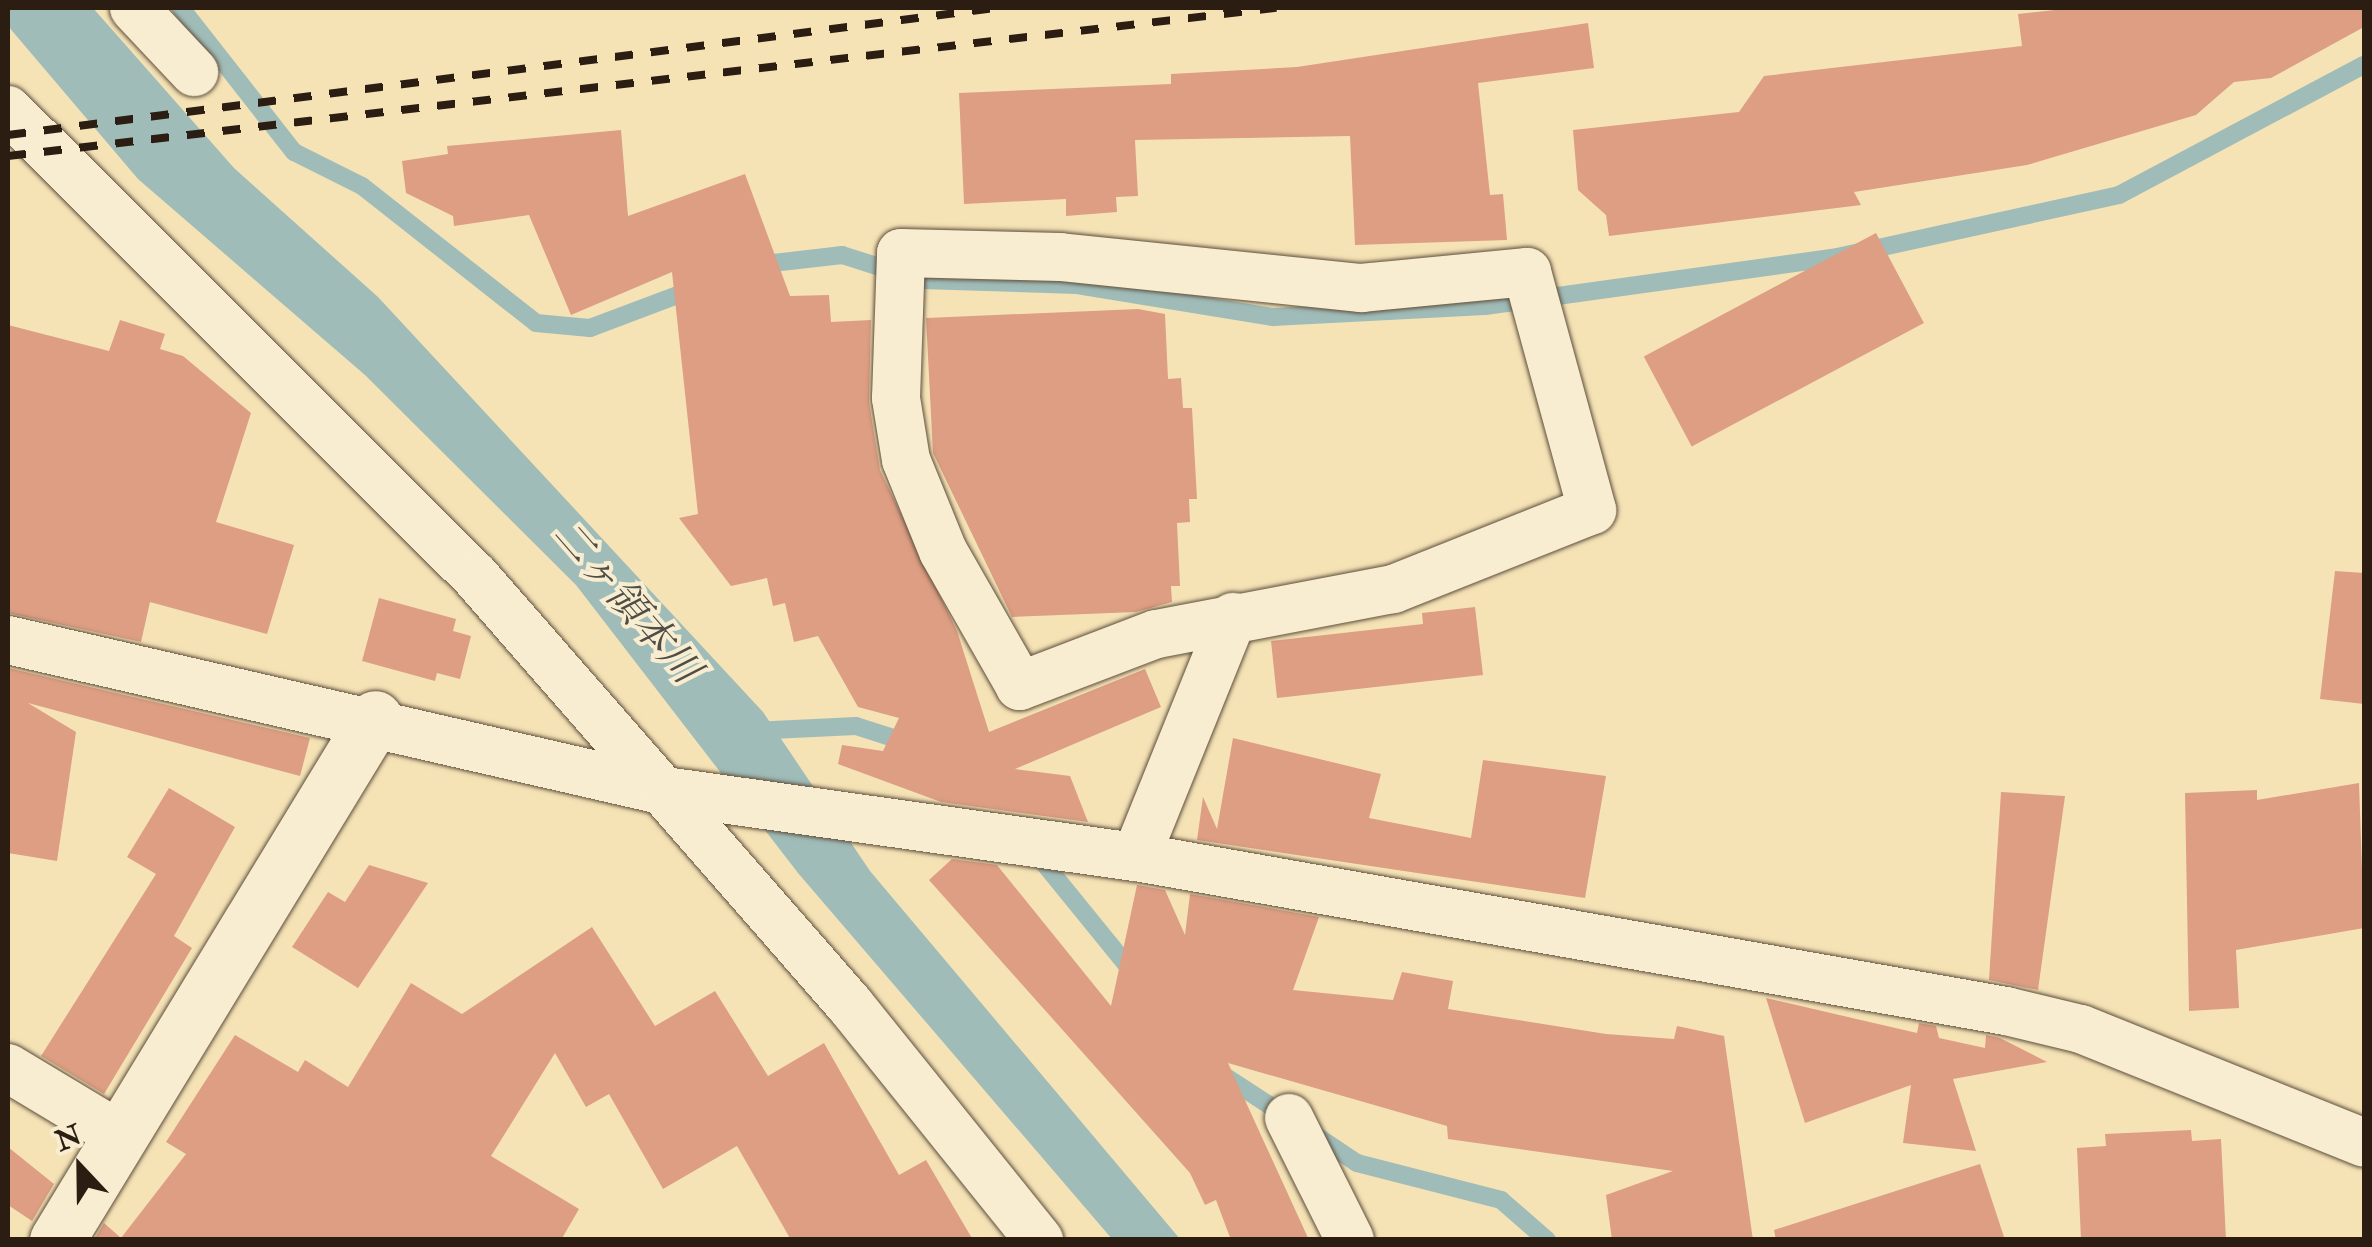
<!DOCTYPE html>
<html>
<head>
<meta charset="utf-8">
<style>
  body { margin:0 }
  #map { position:relative; width:2372px; height:1247px; overflow:hidden; background:#f5e3b6; font-family:"IM FELL Double Pica","Noto Serif JP",serif }
  div>[style] { position:absolute }
  [style*='--x'] { left:calc(var(--x)*1px); top:calc(var(--y)*1px); width:calc(var(--w)*1px); rotate:calc(var(--a)*1deg) }
  .water>* { inset:0; background:#a0bcb8 }
  .stream>* { height:18px; margin:-9px; padding:0 9px; transform-origin:9px; border-radius:9px; background:#a0bcb8 }
  .building>* { inset:0; background:#dd9e83; transform-origin:0 0 }
  .roads { filter:drop-shadow(0 0 2px #5e4e3c) drop-shadow(0 0 2px #5e4e3c) }
  .minor>* { height:48px; margin:-24px; padding:0 24px; transform-origin:24px; border-radius:24px; background:#f8edd0 }
  .tertiary>* { height:55px; margin:-27.5px; padding:0 27.5px; transform-origin:27.5px; border-radius:27.5px; background:#f8edd0 }
  .rail>* { height:8px; margin-top:-4px; transform-origin:0; background:repeating-linear-gradient(90deg,#2c1d13 0 18px,transparent 0 36px) }
  span { translate:-50% -50%; white-space:nowrap; text-align:center; line-height:1.15; -webkit-text-stroke:8px #f8edd0; paint-order:stroke }
  .water-label { font-size:40px; color:#4f4d45; font-style:italic }
  .frame { position:absolute; inset:0; border:10px solid #2c1d13; pointer-events:none }
  .north { position:absolute; left:30px; top:1117px; width:100px; height:100px; -webkit-text-stroke:8px #f8edd0; paint-order:stroke; rotate:338deg; font-size:28px; font-weight:700; line-height:40px; text-align:center; color:#2c1d13 }
  .north::after { content:''; display:block; margin:auto; width:35px; height:45px; background:#2c1d13; clip-path:polygon(50% 0,100% 100%,50% 72%,0 100%) }
</style>
</head>
<body>
<div id="map">
  <div class="water">
    <div style="clip-path:polygon(8px 8px,93px 8px,234px 168px,378px 297px,763px 712px,870px 871px,1180px 1239px,1112px 1239px,798px 873px,576px 585px,365px 375px,138px 179px,8px 26px)"></div>
  </div>
  <div class="stream">
    <div style="--x:181;--y:8;--w:183;--a:51.9"></div>
    <div style="--x:294;--y:152;--w:76;--a:26.6"></div>
    <div style="--x:362;--y:186;--w:221;--a:38.2"></div>
    <div style="--x:536;--y:323;--w:54;--a:5.3"></div>
    <div style="--x:590;--y:328;--w:111;--a:-20.6"></div>
    <div style="--x:756;--y:265;--w:87;--a:-6.6"></div>
    <div style="--x:842;--y:255;--w:83;--a:17.6"></div>
    <div style="--x:921;--y:280;--w:156;--a:1.8"></div>
    <div style="--x:1077;--y:285;--w:199;--a:9.3"></div>
    <div style="--x:1273;--y:317;--w:212;--a:-3"></div>
    <div style="--x:1485;--y:306;--w:355;--a:-7.9"></div>
    <div style="--x:1837;--y:257;--w:289;--a:-12.4"></div>
    <div style="--x:2119;--y:195;--w:277;--a:-28"></div>
    <div style="--x:753;--y:731;--w:103;--a:-2.8"></div>
    <div style="--x:856;--y:726;--w:56;--a:17.8"></div>
    <div style="--x:1034;--y:851;--w:159;--a:50.9"></div>
    <div style="--x:1220;--y:1073;--w:79;--a:33.1"></div>
    <div style="--x:1312;--y:1133;--w:54;--a:33.7"></div>
    <div style="--x:1357;--y:1163;--w:149;--a:14.4"></div>
    <div style="--x:1501;--y:1200;--w:61;--a:41"></div>
  </div>
  <div class="building">
    <div style="clip-path:polygon(2073px 8px,2364px 8px,2364px 27px,2271px 78px,2234px 82px,2196px 115px,2027px 165px,1854px 192px,1861px 205px,1609px 236px,1606px 215px,1578px 190px,1573px 130px,1739px 112px,1764px 76px,2022px 46px,2018px 14px)"></div>
    <div style="clip-path:polygon(1588px 23px,1594px 68px,1478px 83px,1490px 195px,1503px 194px,1507px 240px,1355px 245px,1350px 136px,1135px 140px,1138px 196px,1116px 197px,1117px 212px,1066px 216px,1066px 199px,964px 204px,959px 93px,1171px 84px,1171px 74px,1297px 67px)"></div>
    <div style="clip-path:polygon(621px 130px,628px 216px,745px 174px,790px 296px,829px 295px,831px 322px,871px 320px,869px 402px,880px 470px,957px 631px,989px 732px,1145px 669px,1161px 707px,1015px 769px,1070px 776px,1088px 822px,941px 802px,838px 764px,842px 745px,883px 751px,899px 718px,858px 707px,818px 636px,794px 642px,785px 603px,773px 606px,767px 578px,731px 586px,679px 518px,698px 514px,672px 272px,571px 315px,529px 215px,454px 226px,453px 216px,406px 193px,402px 161px,448px 154px,447px 146px)"></div>
    <div style="left:1876px;top:233px;width:102px;height:263px;rotate:62deg"></div>
    <div style="clip-path:polygon(1138px 309px,1165px 314px,1168px 379px,1181px 378px,1183px 408px,1192px 408px,1197px 499px,1189px 499px,1190px 522px,1177px 523px,1180px 586px,1171px 586px,1172px 602px,1136px 612px,1012px 617px,933px 453px,926px 318px)"></div>
    <div style="clip-path:polygon(120px 320px,165px 334px,160px 349px,183px 356px,251px 413px,216px 522px,294px 545px,267px 634px,150px 602px,141px 642px,8px 613px,8px 325px,109px 351px)"></div>
    <div style="clip-path:polygon(2335px 571px,2364px 573px,2364px 704px,2320px 699px)"></div>
    <div style="clip-path:polygon(379px 598px,456px 619px,453px 631px,471px 636px,460px 679px,437px 673px,435px 681px,362px 661px)"></div>
    <div style="clip-path:polygon(1475px 607px,1483px 675px,1277px 698px,1271px 641px,1423px 624px,1422px 613px)"></div>
    <div style="clip-path:polygon(8px 668px,310px 738px,300px 776px,28px 703px,76px 732px,57px 861px,8px 853px)"></div>
    <div style="clip-path:polygon(1233px 738px,1381px 774px,1369px 818px,1471px 838px,1483px 760px,1606px 776px,1585px 898px,1197px 840px,1203px 797px,1217px 829px)"></div>
    <div style="clip-path:polygon(2359px 783px,2364px 928px,2236px 950px,2239px 1008px,2189px 1011px,2185px 793px,2257px 790px,2257px 800px)"></div>
    <div style="clip-path:polygon(169px 788px,235px 827px,174px 936px,192px 948px,104px 1094px,41px 1056px,156px 874px,127px 857px)"></div>
    <div style="clip-path:polygon(2001px 792px,2065px 796px,2038px 990px,1989px 980px)"></div>
    <div style="clip-path:polygon(952px 859px,997px 865px,1111px 1006px,1137px 885px,1165px 890px,1185px 935px,1190px 894px,1319px 917px,1293px 990px,1393px 1000px,1402px 972px,1453px 981px,1448px 1009px,1606px 1034px,1674px 1039px,1677px 1026px,1724px 1036px,1753px 1240px,1612px 1240px,1606px 1195px,1673px 1171px,1448px 1139px,1447px 1126px,1228px 1063px,1309px 1240px,1231px 1240px,1216px 1200px,1205px 1205px,1190px 1173px,929px 880px)"></div>
    <div style="clip-path:polygon(369px 865px,428px 883px,358px 988px,292px 947px,328px 892px,345px 902px)"></div>
    <div style="clip-path:polygon(592px 927px,655px 1026px,715px 991px,768px 1076px,824px 1043px,899px 1175px,926px 1160px,973px 1240px,791px 1240px,737px 1146px,663px 1189px,609px 1094px,586px 1107px,555px 1053px,491px 1156px,579px 1209px,561px 1240px,94px 1240px,104px 1223px,121px 1238px,186px 1154px,166px 1142px,235px 1035px,298px 1072px,305px 1060px,348px 1087px,411px 983px,462px 1014px)"></div>
    <div style="clip-path:polygon(1766px 998px,1917px 1033px,1919px 1023px,1936px 1026px,1939px 1038px,1985px 1048px,1986px 1035px,2000px 1038px,2047px 1062px,1953px 1079px,1976px 1151px,1903px 1143px,1911px 1085px,1805px 1123px)"></div>
    <div style="clip-path:polygon(2191px 1130px,2192px 1141px,2221px 1139px,2226px 1240px,2081px 1240px,2077px 1148px,2106px 1146px,2105px 1134px)"></div>
    <div style="clip-path:polygon(8px 1147px,54px 1184px,32px 1221px,8px 1205px)"></div>
    <div style="clip-path:polygon(1980px 1164px,2005px 1240px,1776px 1240px,1774px 1230px)"></div>
  </div>
  <div class="roads">
    <div class="minor">
      <div style="--x:134;--y:8;--w:88;--a:46.8"></div>
      <div style="--x:8;--y:110;--w:660;--a:44.94"></div>
      <div style="--x:475;--y:576;--w:570;--a:48.84"></div>
      <div style="--x:850;--y:1005;--w:302;--a:51.2"></div>
      <div style="--x:901;--y:253;--w:159;--a:1.4"></div>
      <div style="--x:1060;--y:257;--w:303;--a:5.9"></div>
      <div style="--x:1361;--y:288;--w:167;--a:-5.5"></div>
      <div style="--x:1527;--y:272;--w:247;--a:74.7"></div>
      <div style="--x:1592;--y:510;--w:214;--a:158.3"></div>
      <div style="--x:1393;--y:589;--w:241;--a:169.2"></div>
      <div style="--x:1156;--y:634;--w:146;--a:159.1"></div>
      <div style="--x:1020;--y:686;--w:155;--a:-119.7"></div>
      <div style="--x:943;--y:551;--w:98;--a:-112.1"></div>
      <div style="--x:906;--y:460;--w:63;--a:-99.2"></div>
      <div style="--x:896;--y:398;--w:145;--a:-88"></div>
      <div style="--x:8;--y:640;--w:674;--a:12.94"></div>
      <div style="--x:665;--y:791;--w:476;--a:8"></div>
      <div style="--x:1136;--y:857;--w:884;--a:10.04"></div>
      <div style="--x:2006;--y:1011;--w:77;--a:13.5"></div>
      <div style="--x:2081;--y:1029;--w:305;--a:21.9"></div>
      <div style="--x:1136;--y:857;--w:259;--a:-68"></div>
      <div style="--x:8;--y:1068;--w:132;--a:31"></div>
      <div style="--x:1289;--y:1118;--w:136;--a:63.4"></div>
    </div>
    <div class="tertiary">
      <div style="--x:57;--y:1240;--w:611;--a:-58.65"></div>
    </div>
  </div>
  <div class="rail">
    <div style="--x:8;--y:135;--w:995;--a:-7.33"></div>
    <div style="--x:8;--y:156;--w:1277;--a:-6.66"></div>
  </div>
  <div class="water-label">
    <span style="left:626px;top:602px;rotate:49deg">二ヶ領本川</span>
  </div>
  <div class="frame"></div>
  <div class="north">N</div>
</div>
</body>
</html>
